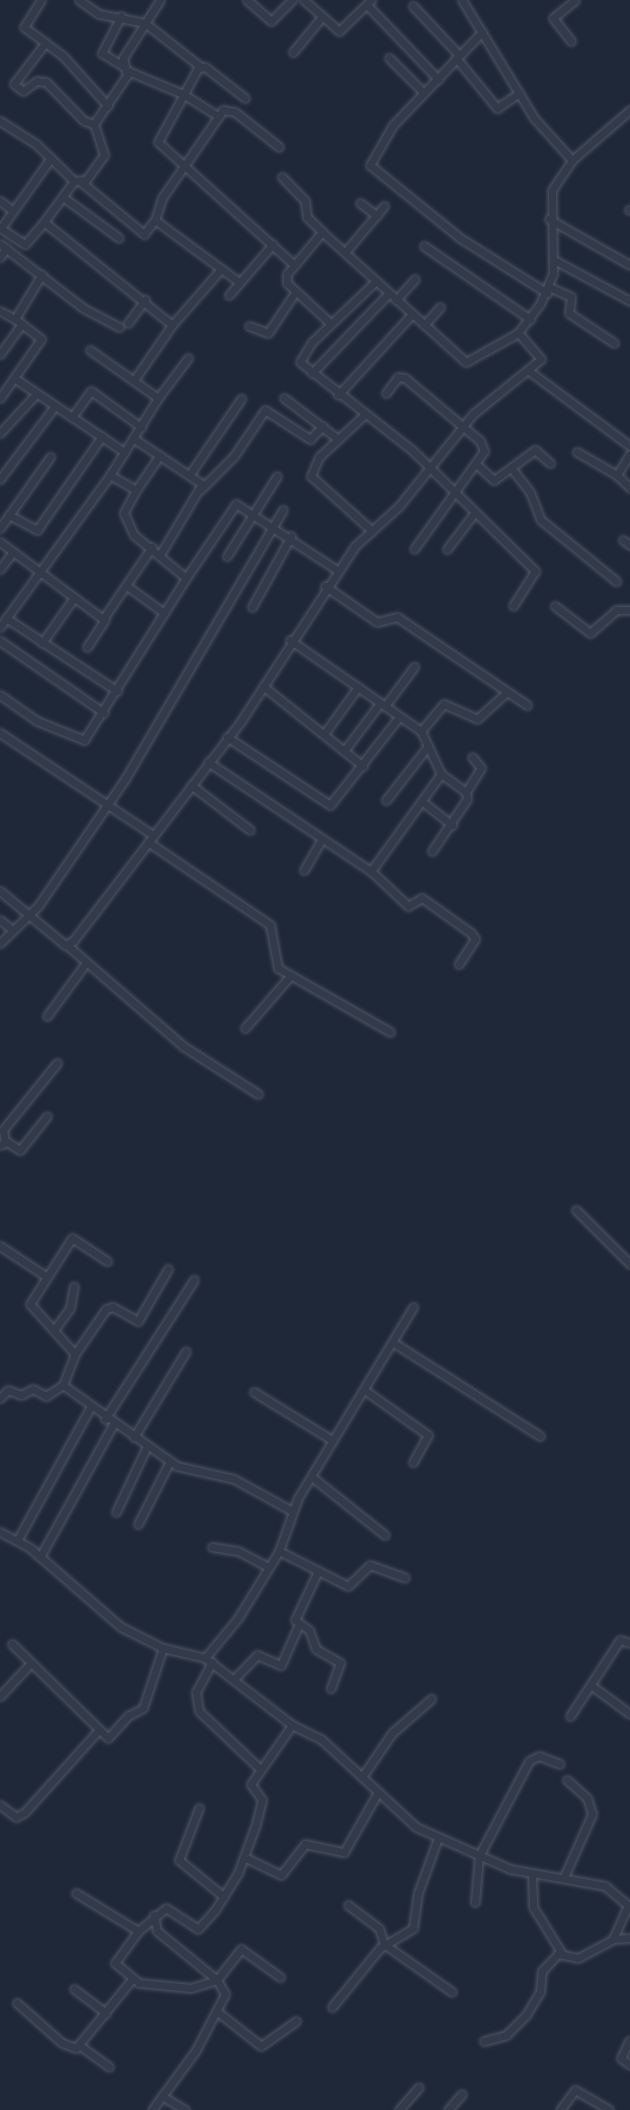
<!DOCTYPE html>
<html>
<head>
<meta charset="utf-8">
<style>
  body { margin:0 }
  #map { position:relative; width:630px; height:2110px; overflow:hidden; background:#1f2838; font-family:Overpass,sans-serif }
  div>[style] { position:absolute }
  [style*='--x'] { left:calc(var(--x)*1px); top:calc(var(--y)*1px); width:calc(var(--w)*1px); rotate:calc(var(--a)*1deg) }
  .roads { filter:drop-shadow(0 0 2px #505766) drop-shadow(0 0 2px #505766) }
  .minor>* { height:7px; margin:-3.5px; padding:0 3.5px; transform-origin:3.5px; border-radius:3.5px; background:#333a49 }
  span { translate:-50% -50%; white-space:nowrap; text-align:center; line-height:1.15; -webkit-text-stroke:4.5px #191f2d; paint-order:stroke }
</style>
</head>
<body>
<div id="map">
  <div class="roads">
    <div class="minor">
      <div style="--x:41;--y:0;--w:32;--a:122"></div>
      <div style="--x:24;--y:27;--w:49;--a:36.6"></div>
      <div style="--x:63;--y:56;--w:67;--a:48"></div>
      <div style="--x:79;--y:0;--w:24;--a:35"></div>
      <div style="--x:99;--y:14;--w:47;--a:11.1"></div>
      <div style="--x:145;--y:23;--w:71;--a:38.2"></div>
      <div style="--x:247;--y:0;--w:32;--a:41"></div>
      <div style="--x:271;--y:21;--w:30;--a:-45"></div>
      <div style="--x:304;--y:0;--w:47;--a:41.5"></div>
      <div style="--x:339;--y:31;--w:45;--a:-44.1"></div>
      <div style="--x:462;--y:0;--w:138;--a:58.6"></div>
      <div style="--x:534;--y:118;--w:57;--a:47.9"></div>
      <div style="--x:367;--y:5;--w:103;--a:46.2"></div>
      <div style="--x:413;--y:6;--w:67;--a:46.8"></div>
      <div style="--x:121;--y:16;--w:42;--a:117.2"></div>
      <div style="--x:102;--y:53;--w:25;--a:32"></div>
      <div style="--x:482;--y:32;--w:129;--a:133.7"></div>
      <div style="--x:393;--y:125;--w:46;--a:119.9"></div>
      <div style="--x:370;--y:165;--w:116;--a:39"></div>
      <div style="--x:460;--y:238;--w:103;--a:32.3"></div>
      <div style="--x:571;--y:41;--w:29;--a:-128"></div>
      <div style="--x:553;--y:18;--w:28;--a:-39"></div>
      <div style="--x:45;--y:43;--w:51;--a:127.1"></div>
      <div style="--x:14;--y:84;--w:11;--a:38"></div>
      <div style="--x:23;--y:91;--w:17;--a:-36"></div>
      <div style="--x:37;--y:81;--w:9;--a:6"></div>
      <div style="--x:46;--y:82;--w:54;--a:45.7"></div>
      <div style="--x:84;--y:121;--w:10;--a:17"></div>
      <div style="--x:94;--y:124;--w:59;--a:-56"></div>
      <div style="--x:127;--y:75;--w:17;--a:-103"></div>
      <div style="--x:123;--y:58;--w:69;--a:-57.5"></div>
      <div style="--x:293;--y:52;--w:44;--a:-50.5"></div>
      <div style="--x:389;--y:58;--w:49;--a:45"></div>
      <div style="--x:456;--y:58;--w:65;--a:50.6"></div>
      <div style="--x:497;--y:108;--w:27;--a:-34"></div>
      <div style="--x:128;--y:71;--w:60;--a:22.7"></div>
      <div style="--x:183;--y:94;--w:41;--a:32.2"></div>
      <div style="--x:245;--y:98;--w:51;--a:-142.2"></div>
      <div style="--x:205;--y:67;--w:7;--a:172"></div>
      <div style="--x:198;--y:68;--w:84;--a:118.4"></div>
      <div style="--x:158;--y:142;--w:183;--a:42.1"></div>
      <div style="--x:0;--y:121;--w:43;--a:32.6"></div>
      <div style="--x:36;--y:144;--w:53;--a:44.2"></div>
      <div style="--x:94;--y:124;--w:33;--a:72"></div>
      <div style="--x:104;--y:155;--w:31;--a:126"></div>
      <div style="--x:86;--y:180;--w:12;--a:175"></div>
      <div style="--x:74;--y:181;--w:51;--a:126.2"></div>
      <div style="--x:44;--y:222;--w:164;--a:38.8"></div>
      <div style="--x:172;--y:325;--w:67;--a:124.6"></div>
      <div style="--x:282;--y:177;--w:33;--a:46"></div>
      <div style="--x:305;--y:201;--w:16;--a:83"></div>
      <div style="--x:307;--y:217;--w:21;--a:45"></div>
      <div style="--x:322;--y:232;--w:55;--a:129.8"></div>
      <div style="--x:287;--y:274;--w:9;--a:90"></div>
      <div style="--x:287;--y:283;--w:59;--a:42.9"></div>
      <div style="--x:81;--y:182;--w:82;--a:39.5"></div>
      <div style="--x:144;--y:234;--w:15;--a:-53"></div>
      <div style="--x:63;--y:197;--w:69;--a:36.2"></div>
      <div style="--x:0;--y:201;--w:16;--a:38"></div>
      <div style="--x:360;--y:203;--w:21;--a:37"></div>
      <div style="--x:629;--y:210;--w:1;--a:0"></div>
      <div style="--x:549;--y:219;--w:93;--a:29.6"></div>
      <div style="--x:0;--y:228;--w:30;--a:33"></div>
      <div style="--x:25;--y:244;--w:29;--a:-49"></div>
      <div style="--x:1;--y:228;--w:86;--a:-54.5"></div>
      <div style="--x:322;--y:232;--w:194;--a:42.1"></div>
      <div style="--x:466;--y:362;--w:60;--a:-29.1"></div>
      <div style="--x:0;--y:244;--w:105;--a:37.6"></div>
      <div style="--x:83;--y:308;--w:41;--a:27.8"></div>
      <div style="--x:424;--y:246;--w:129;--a:34.6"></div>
      <div style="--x:346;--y:251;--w:59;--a:-49.8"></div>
      <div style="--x:0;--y:257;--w:11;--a:-56"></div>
      <div style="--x:554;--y:260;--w:86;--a:28.3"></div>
      <div style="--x:376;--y:281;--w:88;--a:136.4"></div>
      <div style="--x:312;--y:342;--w:23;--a:121"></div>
      <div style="--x:300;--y:362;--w:142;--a:38.2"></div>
      <div style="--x:412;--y:450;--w:173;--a:44.5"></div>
      <div style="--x:535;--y:571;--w:41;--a:122.2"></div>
      <div style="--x:239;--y:282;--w:104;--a:-143.6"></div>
      <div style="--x:155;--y:220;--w:23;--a:-72"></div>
      <div style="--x:162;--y:198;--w:107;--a:-55.3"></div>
      <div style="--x:223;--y:110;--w:12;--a:9"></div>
      <div style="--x:235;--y:112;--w:56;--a:38.5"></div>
      <div style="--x:549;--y:287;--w:24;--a:24"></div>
      <div style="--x:571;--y:297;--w:16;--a:97"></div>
      <div style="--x:569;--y:313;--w:54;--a:33.7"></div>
      <div style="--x:229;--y:295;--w:67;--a:-49.2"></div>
      <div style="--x:396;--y:300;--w:28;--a:-48"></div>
      <div style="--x:0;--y:311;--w:17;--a:28"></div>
      <div style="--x:128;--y:323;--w:29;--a:-54"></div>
      <div style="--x:172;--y:325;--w:74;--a:-48.8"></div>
      <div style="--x:424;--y:325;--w:24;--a:-48"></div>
      <div style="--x:249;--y:326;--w:20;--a:20"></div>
      <div style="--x:268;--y:333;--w:50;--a:-56.3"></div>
      <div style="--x:90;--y:350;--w:83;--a:35.2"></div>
      <div style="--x:158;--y:398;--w:91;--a:121.9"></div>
      <div style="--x:0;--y:354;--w:37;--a:-54"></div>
      <div style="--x:529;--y:371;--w:126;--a:36.6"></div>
      <div style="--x:312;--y:373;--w:111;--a:-46.1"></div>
      <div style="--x:14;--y:378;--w:133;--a:33.9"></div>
      <div style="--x:386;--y:393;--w:20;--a:-53"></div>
      <div style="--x:398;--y:377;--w:7;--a:8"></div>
      <div style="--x:405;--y:378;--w:98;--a:40"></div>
      <div style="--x:480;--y:441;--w:11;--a:68"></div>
      <div style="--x:484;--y:451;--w:120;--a:125.5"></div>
      <div style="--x:338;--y:395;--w:110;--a:-47.6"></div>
      <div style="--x:0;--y:398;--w:72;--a:-55.2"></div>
      <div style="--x:41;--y:339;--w:33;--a:-142"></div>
      <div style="--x:15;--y:319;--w:52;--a:-59"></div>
      <div style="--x:158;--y:398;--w:50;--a:-53.1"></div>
      <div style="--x:284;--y:398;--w:68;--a:37.2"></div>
      <div style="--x:363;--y:416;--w:60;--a:137"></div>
      <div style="--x:319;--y:457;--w:21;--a:113"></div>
      <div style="--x:311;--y:476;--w:81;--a:42"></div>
      <div style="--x:72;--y:417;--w:32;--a:-54"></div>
      <div style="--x:91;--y:391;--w:62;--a:35.8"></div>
      <div style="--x:0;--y:433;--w:53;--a:-47.3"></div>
      <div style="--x:133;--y:438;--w:83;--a:33.7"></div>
      <div style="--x:202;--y:484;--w:80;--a:120.7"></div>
      <div style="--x:577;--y:452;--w:46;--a:29.9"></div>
      <div style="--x:630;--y:454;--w:25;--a:122"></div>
      <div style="--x:617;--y:475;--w:18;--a:45"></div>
      <div style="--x:476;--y:464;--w:24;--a:42"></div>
      <div style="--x:494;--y:480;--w:51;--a:-36.2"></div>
      <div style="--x:535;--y:450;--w:20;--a:41"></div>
      <div style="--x:512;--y:469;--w:29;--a:52"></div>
      <div style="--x:530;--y:492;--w:30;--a:69"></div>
      <div style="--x:541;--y:520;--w:97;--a:39.1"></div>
      <div style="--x:190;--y:474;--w:91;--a:-55.8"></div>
      <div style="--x:0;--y:479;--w:90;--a:-53.1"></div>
      <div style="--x:201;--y:489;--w:47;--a:-45"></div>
      <div style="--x:234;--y:456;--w:55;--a:-56"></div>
      <div style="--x:265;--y:410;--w:54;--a:32.8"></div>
      <div style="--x:310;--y:439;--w:18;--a:-45"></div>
      <div style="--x:136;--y:490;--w:42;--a:-55.6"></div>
      <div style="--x:9;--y:515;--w:32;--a:28"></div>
      <div style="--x:37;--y:530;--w:114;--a:-55.3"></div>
      <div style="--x:0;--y:528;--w:87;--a:-54.8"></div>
      <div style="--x:623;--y:540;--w:9;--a:36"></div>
      <div style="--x:0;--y:542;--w:129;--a:36.8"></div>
      <div style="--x:103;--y:619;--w:87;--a:-55.8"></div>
      <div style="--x:447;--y:549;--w:46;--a:-52.9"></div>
      <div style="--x:227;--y:556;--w:94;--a:-58"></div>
      <div style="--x:0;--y:569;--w:21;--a:-53"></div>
      <div style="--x:127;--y:586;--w:46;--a:36.1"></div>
      <div style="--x:325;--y:586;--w:63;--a:34.7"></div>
      <div style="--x:377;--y:622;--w:21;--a:-14"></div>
      <div style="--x:397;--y:617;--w:157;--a:34.1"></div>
      <div style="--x:555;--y:606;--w:44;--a:37.6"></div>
      <div style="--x:590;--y:633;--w:35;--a:-41"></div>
      <div style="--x:616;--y:610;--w:14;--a:0"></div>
      <div style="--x:252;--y:607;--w:81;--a:-61.2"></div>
      <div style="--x:6;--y:618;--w:133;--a:33.3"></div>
      <div style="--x:0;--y:627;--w:188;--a:-54.1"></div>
      <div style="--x:110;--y:475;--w:30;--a:30"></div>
      <div style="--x:136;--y:490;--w:26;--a:118"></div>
      <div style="--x:124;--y:513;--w:24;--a:66"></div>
      <div style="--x:134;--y:535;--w:67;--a:39.6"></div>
      <div style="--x:186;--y:578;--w:89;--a:-56"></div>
      <div style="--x:236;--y:504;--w:121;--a:33.2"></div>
      <div style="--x:290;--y:640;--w:160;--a:34.8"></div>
      <div style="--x:421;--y:731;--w:47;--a:65.1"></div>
      <div style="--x:441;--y:774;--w:120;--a:125.8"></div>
      <div style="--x:0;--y:641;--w:126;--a:34.7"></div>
      <div style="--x:42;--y:643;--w:54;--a:-54.8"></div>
      <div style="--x:87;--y:647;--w:33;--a:-57"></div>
      <div style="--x:263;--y:686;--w:128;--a:38.7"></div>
      <div style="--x:0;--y:695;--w:45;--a:35.1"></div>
      <div style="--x:37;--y:721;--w:51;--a:22"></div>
      <div style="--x:84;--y:740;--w:191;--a:-57.8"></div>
      <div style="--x:385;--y:706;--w:49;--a:-53.4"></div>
      <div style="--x:421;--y:731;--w:35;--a:-50"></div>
      <div style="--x:444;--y:704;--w:36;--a:24"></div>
      <div style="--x:477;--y:719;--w:40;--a:-42"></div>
      <div style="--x:0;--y:733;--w:184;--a:33.7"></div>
      <div style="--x:324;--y:734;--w:58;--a:-54.1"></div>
      <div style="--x:227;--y:737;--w:123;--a:33.4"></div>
      <div style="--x:330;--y:805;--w:112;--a:-51.9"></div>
      <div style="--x:344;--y:751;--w:60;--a:-53.1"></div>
      <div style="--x:208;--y:762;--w:196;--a:33.8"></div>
      <div style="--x:371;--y:871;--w:51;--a:43.4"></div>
      <div style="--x:408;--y:906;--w:16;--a:-30"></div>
      <div style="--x:422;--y:898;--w:60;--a:35.5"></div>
      <div style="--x:471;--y:933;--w:7;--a:56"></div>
      <div style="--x:475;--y:939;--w:30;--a:123"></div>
      <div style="--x:191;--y:785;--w:74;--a:37.3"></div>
      <div style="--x:466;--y:792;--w:28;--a:-58"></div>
      <div style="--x:481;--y:768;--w:14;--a:-129"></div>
      <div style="--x:386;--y:800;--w:68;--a:-52.1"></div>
      <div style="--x:424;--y:803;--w:36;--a:38"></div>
      <div style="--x:148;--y:842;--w:148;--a:34.2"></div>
      <div style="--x:270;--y:925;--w:44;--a:79.5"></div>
      <div style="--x:278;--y:968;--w:129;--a:29.7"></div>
      <div style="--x:432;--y:851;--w:63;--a:-56.1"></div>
      <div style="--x:467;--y:799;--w:7;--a:-98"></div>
      <div style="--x:466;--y:792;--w:31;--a:-144"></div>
      <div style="--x:304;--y:870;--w:36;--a:-60"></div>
      <div style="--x:0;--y:891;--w:85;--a:39.7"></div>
      <div style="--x:65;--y:945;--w:9;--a:-27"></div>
      <div style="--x:73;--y:941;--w:277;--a:-52.6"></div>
      <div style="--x:241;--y:721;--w:209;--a:-56.9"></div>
      <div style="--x:355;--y:546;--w:59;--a:-42.3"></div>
      <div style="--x:399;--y:506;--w:118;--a:-51.2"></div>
      <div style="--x:473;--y:414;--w:87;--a:-39"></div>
      <div style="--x:541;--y:359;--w:35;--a:-131"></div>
      <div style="--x:518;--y:333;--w:36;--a:-53"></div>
      <div style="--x:540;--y:304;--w:33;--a:-67"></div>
      <div style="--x:553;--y:274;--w:84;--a:-90.7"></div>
      <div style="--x:552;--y:190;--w:36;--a:-56"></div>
      <div style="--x:572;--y:160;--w:77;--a:-40.8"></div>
      <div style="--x:0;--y:920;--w:14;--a:39"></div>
      <div style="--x:0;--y:943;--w:53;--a:-44.2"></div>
      <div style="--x:38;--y:906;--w:154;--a:-55.6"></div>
      <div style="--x:125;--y:779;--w:312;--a:-59.6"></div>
      <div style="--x:68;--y:946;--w:152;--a:41"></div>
      <div style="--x:183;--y:1046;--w:89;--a:32.6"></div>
      <div style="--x:47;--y:1016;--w:64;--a:-53.8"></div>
      <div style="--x:245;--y:1028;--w:69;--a:-49.1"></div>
      <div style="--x:5;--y:1142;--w:12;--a:-99"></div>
      <div style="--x:3;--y:1130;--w:86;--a:-51.1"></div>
      <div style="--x:0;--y:1145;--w:8;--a:-23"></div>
      <div style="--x:7;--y:1142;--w:15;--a:32"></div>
      <div style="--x:20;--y:1150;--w:43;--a:-51.5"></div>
      <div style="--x:576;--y:1210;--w:76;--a:45"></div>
      <div style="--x:0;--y:1246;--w:56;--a:33.4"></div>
      <div style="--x:168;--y:1269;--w:60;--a:120"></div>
      <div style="--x:138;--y:1321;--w:29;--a:-151"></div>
      <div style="--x:113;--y:1307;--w:7;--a:164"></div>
      <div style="--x:106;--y:1309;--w:55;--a:124.6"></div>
      <div style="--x:75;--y:1354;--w:33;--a:111"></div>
      <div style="--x:63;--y:1385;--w:140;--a:35.4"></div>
      <div style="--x:177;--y:1466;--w:58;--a:12.8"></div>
      <div style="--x:234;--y:1479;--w:66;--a:28.9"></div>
      <div style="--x:54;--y:1330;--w:27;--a:-54"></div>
      <div style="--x:70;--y:1308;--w:22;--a:-80"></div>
      <div style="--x:394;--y:1343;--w:173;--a:32.5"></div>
      <div style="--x:75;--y:1354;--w:67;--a:-132"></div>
      <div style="--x:30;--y:1304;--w:78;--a:-57.5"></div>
      <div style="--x:72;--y:1238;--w:42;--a:33.3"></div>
      <div style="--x:366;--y:1391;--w:76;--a:35.4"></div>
      <div style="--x:428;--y:1435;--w:31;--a:119"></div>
      <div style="--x:254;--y:1392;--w:92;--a:31.6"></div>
      <div style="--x:0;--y:1398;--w:11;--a:-45"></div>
      <div style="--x:8;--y:1390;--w:14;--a:21"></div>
      <div style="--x:21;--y:1395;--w:13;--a:-27"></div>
      <div style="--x:33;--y:1389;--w:15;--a:28"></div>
      <div style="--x:46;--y:1396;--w:20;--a:-33"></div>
      <div style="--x:105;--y:1419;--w:165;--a:-57.4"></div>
      <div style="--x:134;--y:1437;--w:100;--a:-58.8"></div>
      <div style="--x:312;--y:1477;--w:93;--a:38.5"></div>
      <div style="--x:116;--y:1512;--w:73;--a:-64.8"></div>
      <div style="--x:138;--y:1524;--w:71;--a:-63.1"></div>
      <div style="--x:0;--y:1532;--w:34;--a:28"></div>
      <div style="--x:30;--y:1548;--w:121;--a:41"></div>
      <div style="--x:121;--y:1627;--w:47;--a:26.6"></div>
      <div style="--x:163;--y:1648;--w:43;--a:13.4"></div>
      <div style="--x:205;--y:1658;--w:110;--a:37.6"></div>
      <div style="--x:292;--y:1725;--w:32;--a:26"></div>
      <div style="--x:321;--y:1739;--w:129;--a:42.8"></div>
      <div style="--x:416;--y:1827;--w:103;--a:24.1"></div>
      <div style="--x:510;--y:1869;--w:97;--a:10.1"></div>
      <div style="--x:605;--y:1886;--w:33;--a:40"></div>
      <div style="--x:18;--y:1539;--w:149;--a:-61.2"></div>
      <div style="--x:212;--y:1547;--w:26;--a:9"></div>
      <div style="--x:238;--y:1551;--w:34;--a:28"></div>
      <div style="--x:279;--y:1551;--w:77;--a:26.9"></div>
      <div style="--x:348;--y:1586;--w:30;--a:-44"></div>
      <div style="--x:370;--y:1565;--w:37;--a:20"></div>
      <div style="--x:40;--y:1557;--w:151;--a:-61.1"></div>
      <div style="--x:318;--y:1571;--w:54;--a:115.1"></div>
      <div style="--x:295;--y:1620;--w:17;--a:36"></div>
      <div style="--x:309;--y:1630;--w:20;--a:70"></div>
      <div style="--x:316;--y:1649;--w:28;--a:30"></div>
      <div style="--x:340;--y:1663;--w:27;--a:110"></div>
      <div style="--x:12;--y:1644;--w:134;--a:44.4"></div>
      <div style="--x:108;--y:1738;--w:30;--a:-48"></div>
      <div style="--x:128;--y:1716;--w:17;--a:-28"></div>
      <div style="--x:143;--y:1708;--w:63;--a:-71.6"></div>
      <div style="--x:205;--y:1658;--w:52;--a:-50.5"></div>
      <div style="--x:238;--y:1618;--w:79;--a:-58.5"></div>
      <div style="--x:279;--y:1551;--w:56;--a:-70.3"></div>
      <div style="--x:298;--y:1498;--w:223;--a:-58.9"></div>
      <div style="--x:212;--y:1662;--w:34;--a:118"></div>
      <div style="--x:196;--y:1692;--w:19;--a:81"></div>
      <div style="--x:199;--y:1711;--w:83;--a:43.5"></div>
      <div style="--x:235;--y:1678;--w:32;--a:-46"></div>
      <div style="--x:257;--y:1655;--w:26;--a:23"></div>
      <div style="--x:281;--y:1665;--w:45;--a:-66.3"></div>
      <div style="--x:592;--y:1686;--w:47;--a:36.4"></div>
      <div style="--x:0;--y:1696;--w:44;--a:-46.8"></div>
      <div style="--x:570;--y:1716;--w:91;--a:-56.7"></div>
      <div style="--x:620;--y:1640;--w:10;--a:17"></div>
      <div style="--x:362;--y:1777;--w:53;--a:-55.7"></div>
      <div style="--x:392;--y:1733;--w:52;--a:-41.1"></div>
      <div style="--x:0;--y:1805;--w:20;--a:37"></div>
      <div style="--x:16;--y:1817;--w:9;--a:-27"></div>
      <div style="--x:24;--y:1813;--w:109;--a:-48"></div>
      <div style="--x:199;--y:1808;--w:56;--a:111"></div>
      <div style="--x:179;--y:1860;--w:58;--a:39.4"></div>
      <div style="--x:244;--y:1857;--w:41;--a:25.9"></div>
      <div style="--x:281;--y:1875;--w:39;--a:-52"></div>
      <div style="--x:305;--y:1844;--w:40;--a:12"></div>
      <div style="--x:344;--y:1852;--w:67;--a:-60.4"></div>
      <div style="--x:532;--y:1874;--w:33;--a:88"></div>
      <div style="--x:533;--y:1907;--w:53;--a:58.1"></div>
      <div style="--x:564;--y:1877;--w:69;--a:-66"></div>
      <div style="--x:592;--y:1814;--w:17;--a:-107"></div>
      <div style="--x:587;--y:1798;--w:27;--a:-138"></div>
      <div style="--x:76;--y:1893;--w:73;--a:31.5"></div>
      <div style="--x:475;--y:1902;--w:46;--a:-85"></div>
      <div style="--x:479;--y:1856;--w:107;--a:-62.2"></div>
      <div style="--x:529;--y:1761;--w:11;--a:-27"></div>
      <div style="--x:539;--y:1756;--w:22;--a:21"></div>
      <div style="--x:348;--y:1905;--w:39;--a:37"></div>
      <div style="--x:379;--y:1928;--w:17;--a:73"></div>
      <div style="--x:384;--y:1944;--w:83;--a:35.2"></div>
      <div style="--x:613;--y:1939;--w:37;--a:-66"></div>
      <div style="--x:280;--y:1977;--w:48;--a:-144.3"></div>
      <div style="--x:241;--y:1949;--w:39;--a:128"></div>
      <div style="--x:217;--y:1980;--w:27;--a:163"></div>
      <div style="--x:191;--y:1988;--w:52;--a:-174.5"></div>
      <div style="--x:139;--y:1983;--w:31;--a:-140"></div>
      <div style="--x:115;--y:1963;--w:39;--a:-54"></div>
      <div style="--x:138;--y:1931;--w:36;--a:-39"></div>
      <div style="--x:166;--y:1908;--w:38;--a:33"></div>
      <div style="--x:198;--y:1929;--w:25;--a:-48"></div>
      <div style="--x:215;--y:1910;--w:44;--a:-58.1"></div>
      <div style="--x:238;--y:1873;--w:52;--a:-69.8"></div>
      <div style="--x:256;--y:1824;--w:25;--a:-76"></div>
      <div style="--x:262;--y:1800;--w:19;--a:-125"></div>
      <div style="--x:251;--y:1784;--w:72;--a:-55.2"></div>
      <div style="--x:74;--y:1989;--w:40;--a:37"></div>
      <div style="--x:17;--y:2003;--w:60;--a:41.6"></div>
      <div style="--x:62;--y:2043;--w:15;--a:20"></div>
      <div style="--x:76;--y:2048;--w:89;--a:-50.9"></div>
      <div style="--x:332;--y:2007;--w:76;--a:-50.9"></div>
      <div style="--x:380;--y:1948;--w:39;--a:-31"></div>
      <div style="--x:413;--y:1928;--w:35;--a:-82"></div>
      <div style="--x:418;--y:1893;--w:59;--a:-70"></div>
      <div style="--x:219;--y:2013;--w:53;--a:38.2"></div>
      <div style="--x:261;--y:2046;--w:43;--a:-35.5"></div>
      <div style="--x:484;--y:2041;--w:23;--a:-15"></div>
      <div style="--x:506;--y:2035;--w:28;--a:-45"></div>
      <div style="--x:526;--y:2015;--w:27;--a:-59"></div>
      <div style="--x:540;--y:1992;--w:21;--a:-85"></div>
      <div style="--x:542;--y:1971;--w:23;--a:-47"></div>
      <div style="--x:558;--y:1954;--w:20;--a:11"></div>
      <div style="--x:578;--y:1958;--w:40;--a:-28"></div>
      <div style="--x:613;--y:1939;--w:17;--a:-3"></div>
      <div style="--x:629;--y:2041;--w:19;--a:115"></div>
      <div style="--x:621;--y:2058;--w:11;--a:38"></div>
      <div style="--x:79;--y:2045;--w:37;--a:36"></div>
      <div style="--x:162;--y:2096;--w:27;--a:31"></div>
      <div style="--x:152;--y:2110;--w:74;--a:-53.7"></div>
      <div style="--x:196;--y:2050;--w:63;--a:-62.6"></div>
      <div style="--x:225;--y:1994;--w:16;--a:-120"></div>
      <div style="--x:217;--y:1980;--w:77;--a:-140.8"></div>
      <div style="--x:157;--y:1931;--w:16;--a:-101"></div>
      <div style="--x:399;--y:2110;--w:30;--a:-49"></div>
      <div style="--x:448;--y:2110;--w:21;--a:-49"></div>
      <div style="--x:560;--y:2110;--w:25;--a:-53"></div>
      <div style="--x:575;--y:2090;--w:39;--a:30"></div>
    </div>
  </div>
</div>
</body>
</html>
